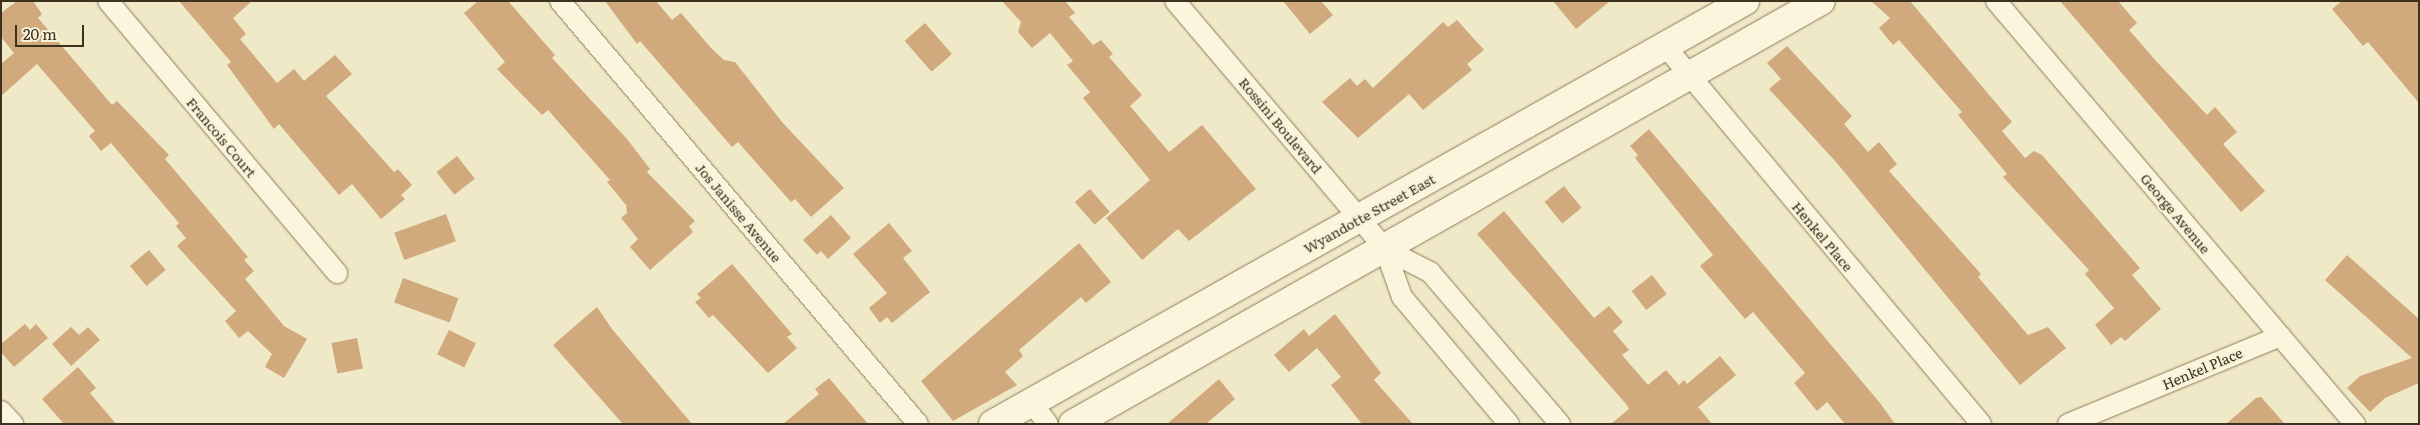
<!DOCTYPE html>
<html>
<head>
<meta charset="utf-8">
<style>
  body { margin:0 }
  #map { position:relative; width:2420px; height:425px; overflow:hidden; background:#f0e9c8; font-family:Literata,serif }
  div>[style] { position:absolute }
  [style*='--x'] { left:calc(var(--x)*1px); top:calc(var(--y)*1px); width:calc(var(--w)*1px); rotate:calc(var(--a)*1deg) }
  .building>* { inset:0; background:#d0a97c; transform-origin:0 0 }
  .roads { filter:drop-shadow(0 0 1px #8d7c5b) drop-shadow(0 0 1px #8d7c5b) }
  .minor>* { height:20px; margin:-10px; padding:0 10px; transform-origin:10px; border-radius:10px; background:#faf5dc }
  .secondary>* { height:28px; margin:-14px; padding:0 14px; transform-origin:14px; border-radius:14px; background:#faf5dc }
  span { translate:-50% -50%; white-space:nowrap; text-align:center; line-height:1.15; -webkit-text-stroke:4.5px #f7f2d8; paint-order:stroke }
  .street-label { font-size:14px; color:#3d3120 }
  .frame { position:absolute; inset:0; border:2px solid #3d3120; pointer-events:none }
  .scale { position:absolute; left:15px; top:25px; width:69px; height:22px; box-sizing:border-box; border:2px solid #3d3120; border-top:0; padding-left:6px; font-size:15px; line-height:18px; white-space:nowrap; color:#3d3120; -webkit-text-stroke:4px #f7f2d8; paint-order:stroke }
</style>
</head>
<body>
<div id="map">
  <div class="building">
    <div style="clip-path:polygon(17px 1px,33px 1px,42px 14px,38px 18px,112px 105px,117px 101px,169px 155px,165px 159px,248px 257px,244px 260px,254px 271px,245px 279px,284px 326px,307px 339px,284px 378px,265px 367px,272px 354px,248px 331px,239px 338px,225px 321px,236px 311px,177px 246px,186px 238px,176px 226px,179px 223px,111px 143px,101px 151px,89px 136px,95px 131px,37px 64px,1px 96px,1px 64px,14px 53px,1px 37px,1px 13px)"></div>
    <div style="clip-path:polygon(179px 1px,252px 1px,233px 18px,246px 34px,240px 39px,277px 83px,294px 69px,304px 81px,335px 55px,352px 74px,326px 96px,394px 172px,398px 169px,412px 185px,401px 195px,405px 199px,381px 219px,352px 184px,339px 195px,279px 124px,274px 129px,227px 65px,231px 62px)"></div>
    <div style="clip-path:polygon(478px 1px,508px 1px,555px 55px,552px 58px,627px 139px,650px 169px,647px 172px,695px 221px,689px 226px,693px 232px,650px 270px,630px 247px,638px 239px,621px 218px,627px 213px,626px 205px,607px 182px,610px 180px,548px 110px,542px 115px,497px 69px,505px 62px,464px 13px)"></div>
    <div style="clip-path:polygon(605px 1px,656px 1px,672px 20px,681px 13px,711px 48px,724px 60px,735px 62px,782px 122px,844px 188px,811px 217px,795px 199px,791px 202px,738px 142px,732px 147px,640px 41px,637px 44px)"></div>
    <div style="clip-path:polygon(1002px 1px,1065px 1px,1075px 13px,1069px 17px,1093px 45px,1101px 40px,1113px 54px,1109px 57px,1142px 95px,1130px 106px,1169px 152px,1202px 125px,1256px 189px,1189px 241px,1178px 229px,1142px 260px,1106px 218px,1150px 180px,1083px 98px,1090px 92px,1067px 65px,1073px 61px,1050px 33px,1032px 48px,1018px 32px,1021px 22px)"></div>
    <div style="clip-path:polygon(1283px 1px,1321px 1px,1333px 15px,1310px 34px)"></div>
    <div style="clip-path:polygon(1553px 1px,1610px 1px,1576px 29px)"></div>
    <div style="clip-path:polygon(1871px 1px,1910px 1px,2012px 122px,2002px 131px,2025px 158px,2034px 151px,2042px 155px,2140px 268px,2132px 275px,2161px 309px,2125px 341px,2121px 337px,2111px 345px,2095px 325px,2114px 308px,2085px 274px,2089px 270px,2003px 177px,2007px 174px,1958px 115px,1962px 112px,1899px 40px,1893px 45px,1879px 28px,1890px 18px)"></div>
    <div style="clip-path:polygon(2060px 1px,2118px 1px,2137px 23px,2129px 30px,2157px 62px,2207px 115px,2215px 107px,2237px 132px,2223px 144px,2265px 191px,2241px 212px)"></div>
    <div style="clip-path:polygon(2342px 1px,2419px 1px,2419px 103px,2368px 42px,2363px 46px,2332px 9px)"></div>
    <div style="clip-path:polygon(1457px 20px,1484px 50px,1467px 64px,1472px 70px,1423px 110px,1409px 94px,1358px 138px,1322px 102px,1350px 78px,1357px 86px,1365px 79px,1373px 88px,1443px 22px,1448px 27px)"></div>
    <div style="left:925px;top:23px;width:41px;height:27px;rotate:49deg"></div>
    <div style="clip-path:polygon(1787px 46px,1852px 116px,1844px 124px,1868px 152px,1879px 142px,1897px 164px,1889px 171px,1981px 274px,1978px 277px,2028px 335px,2048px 327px,2066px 348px,2020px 385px,1836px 162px,1769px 89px,1781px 79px,1767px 63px)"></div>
    <div style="clip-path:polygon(1649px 129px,1880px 403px,1895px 424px,1845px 424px,1827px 402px,1817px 411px,1794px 383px,1805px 373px,1753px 312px,1745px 319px,1700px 266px,1713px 255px,1635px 158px,1638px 155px,1630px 146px)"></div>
    <div style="left:457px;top:156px;width:29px;height:26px;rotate:52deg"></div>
    <div style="left:1564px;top:186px;width:28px;height:25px;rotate:51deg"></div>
    <div style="left:1090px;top:189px;width:30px;height:20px;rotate:49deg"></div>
    <div style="clip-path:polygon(1504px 211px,1594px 318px,1609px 306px,1623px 322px,1613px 331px,1629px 350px,1622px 355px,1648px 385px,1666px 370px,1679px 385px,1684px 380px,1687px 384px,1720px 356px,1736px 375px,1698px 407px,1712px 424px,1611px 424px,1629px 409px,1626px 404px,1477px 234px)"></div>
    <div style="left:446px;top:214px;width:29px;height:55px;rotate:70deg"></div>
    <div style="clip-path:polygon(831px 215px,851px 238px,828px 259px,821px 251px,817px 255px,803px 240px)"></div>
    <div style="clip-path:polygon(889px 223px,912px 251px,903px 258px,930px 292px,892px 323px,887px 317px,880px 323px,869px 308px,887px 293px,853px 254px)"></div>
    <div style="clip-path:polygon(1079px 243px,1111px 282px,1086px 303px,1081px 297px,1019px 350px,1023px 356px,1005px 372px,1017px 385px,953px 421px,921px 381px)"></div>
    <div style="left:149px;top:250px;width:26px;height:25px;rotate:50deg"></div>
    <div style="clip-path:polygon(2347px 255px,2419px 319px,2419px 383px,2385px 398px,2370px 412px,2347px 388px,2360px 376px,2412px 358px,2325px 280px)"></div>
    <div style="clip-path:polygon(732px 264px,792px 334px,787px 337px,797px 348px,768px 373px,713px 315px,709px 318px,695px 302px,701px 298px,697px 294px)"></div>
    <div style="left:1652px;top:275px;width:24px;height:26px;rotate:52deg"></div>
    <div style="left:403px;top:278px;width:59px;height:26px;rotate:20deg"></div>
    <div style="clip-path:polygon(597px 307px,612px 329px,692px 424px,623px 424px,553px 345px)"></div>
    <div style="clip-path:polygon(1335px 314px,1381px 373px,1374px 380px,1413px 424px,1362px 424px,1331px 385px,1341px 377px,1317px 348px,1289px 372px,1274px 355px,1304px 329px,1309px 336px)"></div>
    <div style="clip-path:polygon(25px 324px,30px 330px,36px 324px,48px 338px,14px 367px,1px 352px,1px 344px)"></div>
    <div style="clip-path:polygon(71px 327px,79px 335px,88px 327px,100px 340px,71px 366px,52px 344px)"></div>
    <div style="left:449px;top:330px;width:30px;height:27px;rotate:26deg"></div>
    <div style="left:357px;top:338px;width:31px;height:26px;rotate:79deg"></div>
    <div style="clip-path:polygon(78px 367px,96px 388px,90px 393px,116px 424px,64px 424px,42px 399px)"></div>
    <div style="clip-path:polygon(829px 378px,868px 424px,783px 424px,819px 394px,815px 389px)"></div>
    <div style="clip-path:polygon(1219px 379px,1235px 399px,1206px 424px,1167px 424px)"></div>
    <div style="clip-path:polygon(2261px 397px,2285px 424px,2226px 424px,2256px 398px)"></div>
  </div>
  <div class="roads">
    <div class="minor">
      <div style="--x:108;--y:1;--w:356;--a:49.9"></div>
      <div style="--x:560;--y:1;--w:554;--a:49.76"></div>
      <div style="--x:1175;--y:1;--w:325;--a:49.7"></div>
      <div style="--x:1385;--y:249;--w:51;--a:70.5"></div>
      <div style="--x:1402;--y:297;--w:166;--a:49.9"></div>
      <div style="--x:1996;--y:1;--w:555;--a:49.68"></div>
      <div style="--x:1666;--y:47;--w:491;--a:50.1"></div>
      <div style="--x:1385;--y:249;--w:51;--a:27.1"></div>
      <div style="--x:1430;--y:272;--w:200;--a:49.5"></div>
      <div style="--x:1032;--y:403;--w:26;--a:53"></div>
      <div style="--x:1;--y:411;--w:18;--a:47"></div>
      <div style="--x:2068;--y:424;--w:230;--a:-22.5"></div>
    </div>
    <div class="secondary">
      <div style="--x:993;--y:424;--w:863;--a:-29.36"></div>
      <div style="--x:1073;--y:424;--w:859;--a:-29.49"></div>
    </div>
  </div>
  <div class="street-label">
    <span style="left:1281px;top:125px;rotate:50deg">Rossini Boulevard</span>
    <span style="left:222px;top:137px;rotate:50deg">Francois Court</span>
    <span style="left:739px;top:212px;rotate:50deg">Jos Janisse Avenue</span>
    <span style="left:1369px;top:213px;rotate:-29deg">Wyandotte Street East</span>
    <span style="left:2176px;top:213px;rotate:50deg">George Avenue</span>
    <span style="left:1823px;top:236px;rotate:50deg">Henkel Place</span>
    <span style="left:2202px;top:368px;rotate:-23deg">Henkel Place</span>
  </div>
  <div class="frame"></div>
  <div class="scale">20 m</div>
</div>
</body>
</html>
